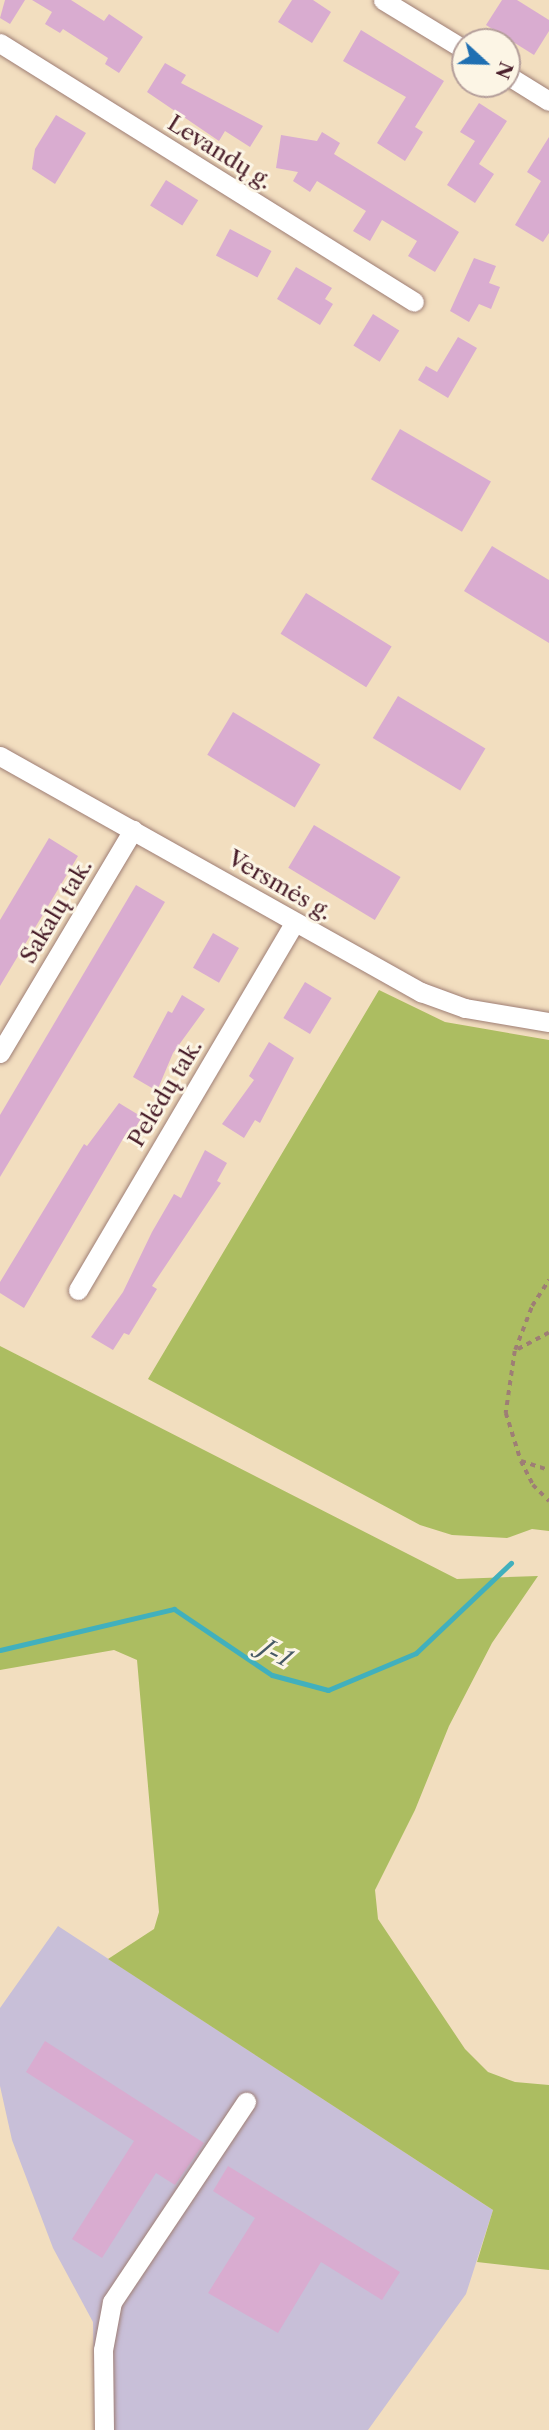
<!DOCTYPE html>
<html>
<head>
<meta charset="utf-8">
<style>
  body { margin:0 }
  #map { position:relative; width:549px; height:2430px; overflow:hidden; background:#f2debf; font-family:"Libre Caslon Text",serif }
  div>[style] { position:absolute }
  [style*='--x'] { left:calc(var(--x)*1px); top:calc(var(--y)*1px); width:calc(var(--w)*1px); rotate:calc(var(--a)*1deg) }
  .industrial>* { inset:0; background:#c8bfd8 }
  .green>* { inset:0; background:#acbd61 }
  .stream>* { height:5px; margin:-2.5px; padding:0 2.5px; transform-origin:2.5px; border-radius:2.5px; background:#41b0bd }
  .building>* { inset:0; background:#d9acd0; transform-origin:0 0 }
  .path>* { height:3.5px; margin-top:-1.75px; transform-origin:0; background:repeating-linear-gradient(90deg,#9e7e75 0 5px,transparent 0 10px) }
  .roads { filter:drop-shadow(0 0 2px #9e7e75) drop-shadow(0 0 2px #9e7e75) }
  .minor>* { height:19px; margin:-9.5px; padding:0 9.5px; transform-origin:9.5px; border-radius:9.5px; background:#fff }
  span { translate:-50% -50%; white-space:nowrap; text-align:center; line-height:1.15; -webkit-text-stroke:6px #fcf5e5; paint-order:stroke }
  .street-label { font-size:23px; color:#4a1f2b }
  .water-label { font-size:24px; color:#465965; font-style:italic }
  .north { position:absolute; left:451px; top:28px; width:70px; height:70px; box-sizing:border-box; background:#fcf5e5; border:2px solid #b59f9b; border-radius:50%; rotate:112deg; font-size:19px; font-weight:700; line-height:28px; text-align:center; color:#4a1f2b }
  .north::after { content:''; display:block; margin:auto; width:24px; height:32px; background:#1f6fb2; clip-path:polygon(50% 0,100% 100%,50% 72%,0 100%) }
</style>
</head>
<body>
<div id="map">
  <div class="industrial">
    <div style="clip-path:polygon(58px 1926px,493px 2210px,466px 2294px,368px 2430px,95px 2430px,93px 2322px,53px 2248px,12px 2140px,0 2086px,0 2008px)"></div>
  </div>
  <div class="green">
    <div style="clip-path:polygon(379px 990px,445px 1022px,549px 1040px,549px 1531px,532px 1529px,507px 1538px,452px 1535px,420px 1525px,148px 1379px)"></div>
    <div style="clip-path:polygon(0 1346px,457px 1579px,538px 1576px,492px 1643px,449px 1726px,415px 1810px,375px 1890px,378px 1919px,465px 2049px,488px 2072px,515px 2082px,549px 2085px,549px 2270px,477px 2262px,493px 2210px,108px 1959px,154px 1929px,159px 1912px,137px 1660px,114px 1650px,0 1670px)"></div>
  </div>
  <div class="stream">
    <div style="--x:0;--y:1650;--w:179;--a:-13.3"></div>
    <div style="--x:174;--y:1609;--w:118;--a:34"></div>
    <div style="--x:272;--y:1675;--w:58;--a:15"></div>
    <div style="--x:328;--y:1690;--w:95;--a:-22.8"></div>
    <div style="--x:416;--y:1653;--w:131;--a:-43.5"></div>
  </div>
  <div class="building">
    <div style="clip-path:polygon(5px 0,25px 0,10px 24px,0 18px)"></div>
    <div style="clip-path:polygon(32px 0,71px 0,104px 21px,109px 14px,143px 37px,119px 73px,105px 64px,108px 58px,63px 29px,60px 33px,45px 24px,52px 12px)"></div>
    <div style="clip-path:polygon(292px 0,313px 0,331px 12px,312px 43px,278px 22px)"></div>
    <div style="clip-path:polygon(502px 0,517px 0,549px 20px,549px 31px,534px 55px,486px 25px)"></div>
    <div style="clip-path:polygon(361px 30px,444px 81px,415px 127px,423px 132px,405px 161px,377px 143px,406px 97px,343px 61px)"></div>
    <div style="clip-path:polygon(165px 63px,186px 75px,181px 83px,263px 126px,250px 147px,225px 131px,219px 141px,147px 92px)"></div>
    <div style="clip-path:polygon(479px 103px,507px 121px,479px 164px,494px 174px,475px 203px,447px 185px,475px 141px,460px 132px)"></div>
    <div style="clip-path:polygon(56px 115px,86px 133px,55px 184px,32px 169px,35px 149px)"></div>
    <div style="clip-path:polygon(322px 132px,340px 143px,334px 154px,459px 232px,435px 272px,408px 256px,417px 241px,382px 220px,370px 241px,353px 231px,366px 211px,317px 181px,310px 192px,293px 181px,298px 172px,276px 168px,281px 135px,317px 141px)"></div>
    <div style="clip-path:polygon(549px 137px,549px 233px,543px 242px,515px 225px,541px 181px,527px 172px)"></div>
    <div style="left:166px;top:180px;width:38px;height:30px;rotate:32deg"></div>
    <div style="left:230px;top:229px;width:47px;height:30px;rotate:28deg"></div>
    <div style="clip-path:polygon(474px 258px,496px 266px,489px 283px,500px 287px,491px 309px,479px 304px,469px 322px,450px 311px)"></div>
    <div style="clip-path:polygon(296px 267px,332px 288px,325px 299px,333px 304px,320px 325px,277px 299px)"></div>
    <div style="left:373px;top:314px;width:31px;height:37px;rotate:32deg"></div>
    <div style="clip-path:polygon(458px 337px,477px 348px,448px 398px,418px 380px,426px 366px,437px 372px)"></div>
    <div style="left:400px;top:429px;width:105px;height:58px;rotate:30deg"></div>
    <div style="clip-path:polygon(492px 546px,549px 580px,549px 643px,464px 591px)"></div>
    <div style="left:306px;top:593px;width:101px;height:48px;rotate:32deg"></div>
    <div style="left:398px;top:696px;width:102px;height:49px;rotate:31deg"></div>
    <div style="left:233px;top:712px;width:102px;height:50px;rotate:31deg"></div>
    <div style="left:314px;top:825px;width:101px;height:50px;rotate:31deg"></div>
    <div style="clip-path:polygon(49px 838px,78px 856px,0 986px,0 920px)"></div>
    <div style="clip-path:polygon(136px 885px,165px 902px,0 1177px,0 1115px)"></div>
    <div style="left:213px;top:933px;width:30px;height:40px;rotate:30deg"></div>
    <div style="left:305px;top:982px;width:31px;height:42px;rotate:31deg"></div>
    <div style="clip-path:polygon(182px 995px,205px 1009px,173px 1053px,157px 1091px,133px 1077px,168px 1011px,172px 1013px)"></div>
    <div style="clip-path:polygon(269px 1042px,294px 1058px,260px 1123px,255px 1120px,244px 1138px,222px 1124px,254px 1080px,249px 1076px)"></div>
    <div style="clip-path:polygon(119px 1103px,142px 1117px,131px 1135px,127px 1132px,24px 1308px,0 1293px,0 1282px,84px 1144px,87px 1146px)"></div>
    <div style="clip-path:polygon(205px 1150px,227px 1163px,217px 1181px,221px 1183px,152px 1286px,157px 1289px,129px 1335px,124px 1333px,113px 1350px,91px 1337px,123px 1292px,152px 1232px,174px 1194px,181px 1198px)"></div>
    <div style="clip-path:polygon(45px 2041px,204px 2143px,175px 2185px,156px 2173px,102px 2258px,72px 2239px,134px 2141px,26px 2072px)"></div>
    <div style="clip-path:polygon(228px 2166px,400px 2272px,382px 2300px,321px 2262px,278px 2333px,208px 2293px,255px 2218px,213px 2191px)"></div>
  </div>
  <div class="path">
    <div style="--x:549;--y:1333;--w:38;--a:152"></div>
    <div style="--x:515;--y:1351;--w:63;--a:98.3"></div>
    <div style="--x:506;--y:1413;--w:50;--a:72.6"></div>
    <div style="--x:521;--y:1461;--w:29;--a:18"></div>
    <div style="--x:515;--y:1350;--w:47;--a:-68.9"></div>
    <div style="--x:532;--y:1306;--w:31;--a:-57"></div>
    <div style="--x:521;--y:1461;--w:27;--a:63"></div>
    <div style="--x:533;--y:1485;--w:23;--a:45"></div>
  </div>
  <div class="roads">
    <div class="minor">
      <div style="--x:383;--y:0;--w:96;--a:31.4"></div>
      <div style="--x:0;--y:43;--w:488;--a:32"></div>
      <div style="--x:507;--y:75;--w:49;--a:31.8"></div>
      <div style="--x:0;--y:756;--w:483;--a:29.3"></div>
      <div style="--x:421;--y:992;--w:47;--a:20"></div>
      <div style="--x:465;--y:1008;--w:85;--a:9.5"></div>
      <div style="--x:0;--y:1053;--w:260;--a:-59.2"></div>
      <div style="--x:78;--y:1290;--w:427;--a:-59.5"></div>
      <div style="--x:104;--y:2430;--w:80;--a:-90.7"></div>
      <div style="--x:103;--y:2350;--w:49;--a:-79.4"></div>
      <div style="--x:112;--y:2302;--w:241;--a:-56.2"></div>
    </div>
  </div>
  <div class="street-label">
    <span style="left:220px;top:152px;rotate:32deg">Levandų g.</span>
    <span style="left:280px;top:885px;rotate:30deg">Versmės g.</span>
    <span style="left:56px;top:911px;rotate:-59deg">Sakalų tak.</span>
    <span style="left:165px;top:1093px;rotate:-59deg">Pelėdų tak.</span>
  </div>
  <div class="water-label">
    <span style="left:276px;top:1653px;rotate:27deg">J-1</span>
  </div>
  <div class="north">N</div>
</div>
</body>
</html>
